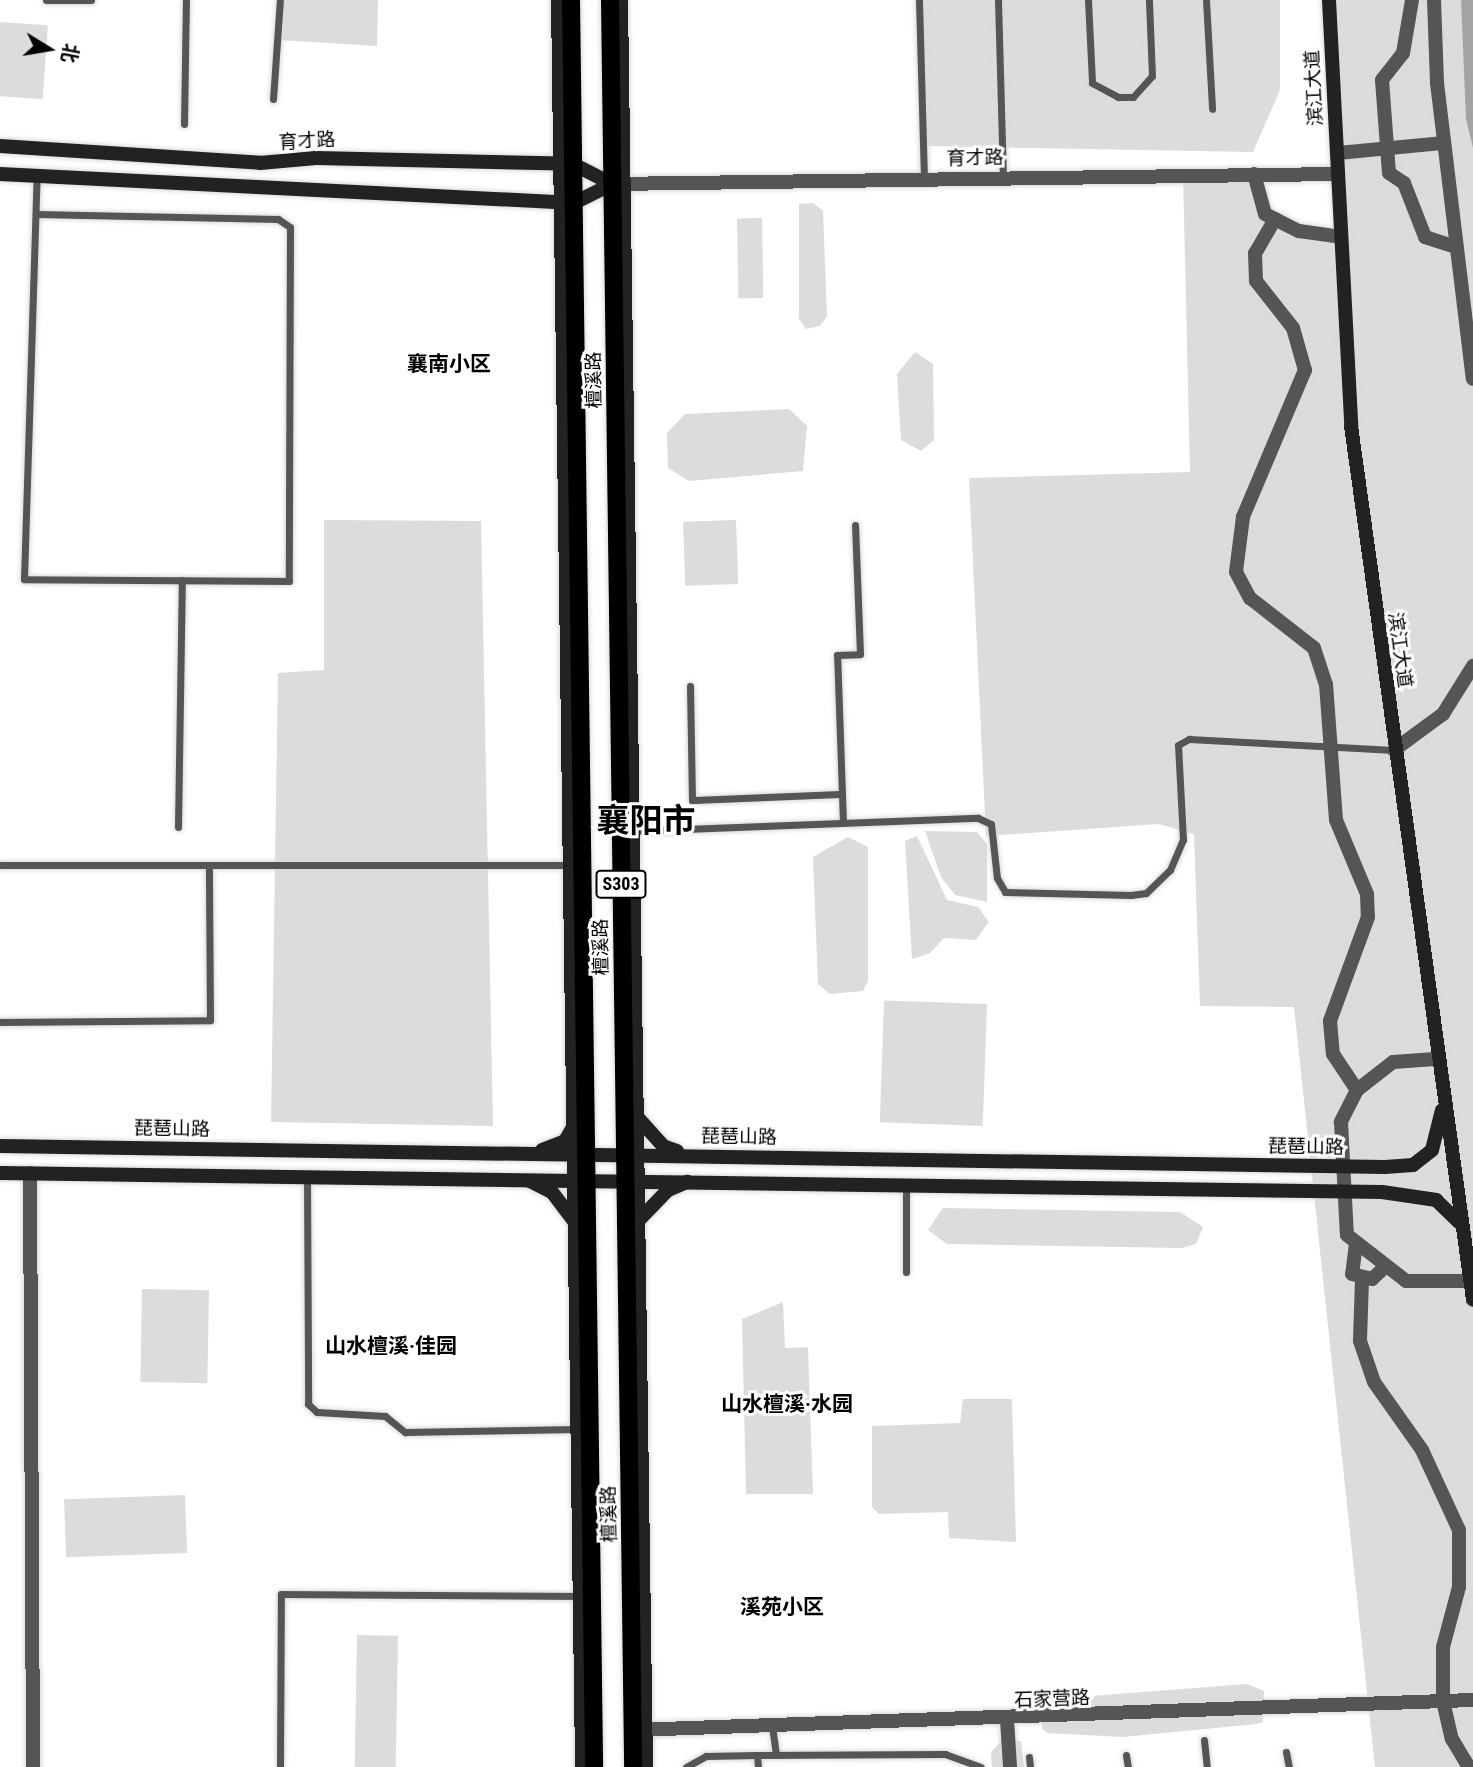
<!DOCTYPE html>
<html>
<head>
<meta charset="utf-8">
<style>
  body { margin:0 }
  #map { position:relative; width:1473px; height:1767px; overflow:hidden; background:#fff; font-family:"Roboto Condensed","Noto Sans SC",sans-serif }
  div>[style] { position:absolute }
  [style*='--x'] { left:calc(var(--x)*1px); top:calc(var(--y)*1px); width:calc(var(--w)*1px); rotate:calc(var(--a)*1deg) }
  .green>* { inset:0; background:#dcdcdc; transform-origin:0 0 }
  .water>* { inset:0; background:#a3a3a3 }
  .roads { filter:drop-shadow(0 0 2px #dbdbdb) drop-shadow(0 0 2px #dbdbdb) }
  .lane>* { height:7px; margin:-3.5px; padding:0 3.5px; transform-origin:3.5px; border-radius:3.5px; background:#555 }
  .street>* { height:14px; margin:-7px; padding:0 7px; transform-origin:7px; border-radius:7px; background:#555 }
  .secondary>* { height:14px; margin:-7px; padding:0 7px; transform-origin:7px; border-radius:7px; background:#222 }
  .primary>* { height:18px; margin:-9px; padding:0 9px; transform-origin:9px; border-radius:9px; background:#000 }
  span { translate:-50% -50%; white-space:nowrap; text-align:center; line-height:1.15; -webkit-text-stroke:6px #fff; paint-order:stroke }
  .shield-label span { padding:2px 5px; background:#fff; border:2px solid; border-radius:5px; -webkit-text-stroke-width:0 }
  .shield-label { font-size:18px; color:#000; font-weight:700 }
  .street-label { font-size:19px; color:#000 }
  .neighbourhood-label { font-size:21px; color:#000; font-weight:700 }
  .town-label { font-size:33px; color:#000; font-weight:700 }
  .north { position:absolute; left:14px; top:14px; width:70px; height:70px; -webkit-text-stroke:5px #fff; paint-order:stroke; rotate:101deg; font-size:19px; font-weight:700; line-height:28px; text-align:center; color:#000 }
  .north::after { content:''; display:block; margin:auto; width:24px; height:32px; background:#000; clip-path:polygon(50% 0,100% 100%,50% 72%,0 100%) }
</style>
</head>
<body>
<div id="map">
  <div class="green">
    <div style="clip-path:polygon(280px 0,378px 0,377px 46px,277px 40px)"></div>
    <div style="clip-path:polygon(918px 0,1280px 0,1280px 90px,1253px 152px,924px 146px)"></div>
    <div style="clip-path:polygon(1325px 0,1461px 0,1473px 148px,1473px 1767px,1375px 1767px,1294px 1007px,1200px 1006px,1194px 834px,1159px 824px,986px 836px,969px 478px,1190px 472px,1183px 175px,1254px 174px,1265px 214px,1340px 236px)"></div>
    <div style="left:0;top:22px;width:48px;height:74px;rotate:4deg"></div>
    <div style="clip-path:polygon(813px 203px,823px 211px,827px 316px,820px 326px,806px 329px,799px 319px,799px 204px)"></div>
    <div style="left:762px;top:218px;width:80px;height:25px;rotate:89deg"></div>
    <div style="clip-path:polygon(915px 352px,933px 364px,934px 440px,921px 451px,901px 440px,897px 374px)"></div>
    <div style="clip-path:polygon(789px 409px,807px 426px,803px 471px,689px 481px,668px 468px,667px 433px,685px 414px)"></div>
    <div style="clip-path:polygon(324px 520px,481px 521px,493px 1126px,271px 1122px,278px 673px,324px 670px)"></div>
    <div style="left:736px;top:520px;width:64px;height:53px;rotate:88deg"></div>
    <div style="clip-path:polygon(925px 831px,977px 832px,987px 844px,987px 902px,955px 895px,941px 877px)"></div>
    <div style="clip-path:polygon(917px 836px,947px 900px,978px 907px,989px 922px,976px 940px,944px 938px,930px 953px,912px 959px,905px 841px)"></div>
    <div style="clip-path:polygon(848px 837px,868px 847px,868px 981px,863px 991px,830px 994px,818px 984px,813px 857px)"></div>
    <div style="left:987px;top:1004px;width:122px;height:103px;rotate:92deg"></div>
    <div style="clip-path:polygon(943px 1208px,1180px 1212px,1203px 1227px,1196px 1244px,1182px 1248px,947px 1244px,928px 1230px)"></div>
    <div style="left:142px;top:1289px;width:67px;height:93px;rotate:1deg"></div>
    <div style="clip-path:polygon(783px 1302px,785px 1348px,808px 1347px,813px 1494px,746px 1494px,742px 1319px)"></div>
    <div style="clip-path:polygon(963px 1399px,1012px 1399px,1016px 1542px,949px 1538px,948px 1512px,879px 1514px,872px 1507px,872px 1426px,960px 1423px)"></div>
    <div style="left:185px;top:1495px;width:58px;height:121px;rotate:88deg"></div>
    <div style="left:357px;top:1635px;width:41px;height:132px;rotate:1deg"></div>
    <div style="clip-path:polygon(1247px 1684px,1264px 1691px,1263px 1722px,1256px 1724px,1123px 1737px,1047px 1733px,1042px 1728px,1042px 1707px,1052px 1699px)"></div>
    <div style="clip-path:polygon(1001px 1741px,1021px 1741px,1024px 1767px,992px 1767px,991px 1752px)"></div>
  </div>
  <div class="water">
    <div style="clip-path:polygon(1461px 0,1473px 0,1473px 148px,1466px 119px)"></div>
  </div>
  <div class="roads">
    <div class="lane">
      <div style="--x:46;--y:0;--w:45;--a:0"></div>
      <div style="--x:919;--y:0;--w:177;--a:88.4"></div>
      <div style="--x:998;--y:0;--w:177;--a:88.4"></div>
      <div style="--x:1088;--y:0;--w:83;--a:87.2"></div>
      <div style="--x:1092;--y:83;--w:30;--a:28"></div>
      <div style="--x:1118;--y:97;--w:15;--a:0"></div>
      <div style="--x:1133;--y:97;--w:28;--a:-48"></div>
      <div style="--x:1152;--y:76;--w:76;--a:-92.3"></div>
      <div style="--x:1206;--y:0;--w:109;--a:86.8"></div>
      <div style="--x:273;--y:99;--w:99;--a:-86"></div>
      <div style="--x:184;--y:124;--w:124;--a:-89.1"></div>
      <div style="--x:36;--y:214;--w:242;--a:1.2"></div>
      <div style="--x:278;--y:219;--w:14;--a:34"></div>
      <div style="--x:290;--y:227;--w:354;--a:90.2"></div>
      <div style="--x:289;--y:581;--w:265;--a:-179.6"></div>
      <div style="--x:24;--y:579;--w:403;--a:-88.2"></div>
      <div style="--x:690;--y:686;--w:114;--a:89"></div>
      <div style="--x:692;--y:800;--w:150;--a:-2.3"></div>
      <div style="--x:843;--y:823;--w:168;--a:-92"></div>
      <div style="--x:837;--y:655;--w:23;--a:-2"></div>
      <div style="--x:860;--y:654;--w:129;--a:-92.2"></div>
      <div style="--x:178;--y:827;--w:247;--a:-89.1"></div>
      <div style="--x:633;--y:831;--w:345;--a:-2.2"></div>
      <div style="--x:978;--y:818;--w:14;--a:25"></div>
      <div style="--x:991;--y:824;--w:54;--a:83.7"></div>
      <div style="--x:997;--y:878;--w:16;--a:60"></div>
      <div style="--x:1005;--y:892;--w:126;--a:1.4"></div>
      <div style="--x:1131;--y:895;--w:15;--a:-8"></div>
      <div style="--x:1146;--y:893;--w:33;--a:-44"></div>
      <div style="--x:1170;--y:870;--w:33;--a:-67"></div>
      <div style="--x:1183;--y:840;--w:95;--a:-93"></div>
      <div style="--x:1178;--y:745;--w:13;--a:-29"></div>
      <div style="--x:1189;--y:739;--w:205;--a:3.1"></div>
      <div style="--x:0;--y:865;--w:570;--a:0"></div>
      <div style="--x:0;--y:1022;--w:210;--a:-0.5"></div>
      <div style="--x:210;--y:1020;--w:155;--a:-90.4"></div>
      <div style="--x:307;--y:1177;--w:227;--a:89.7"></div>
      <div style="--x:308;--y:1404;--w:12;--a:42"></div>
      <div style="--x:317;--y:1412;--w:68;--a:3.4"></div>
      <div style="--x:385;--y:1416;--w:26;--a:39"></div>
      <div style="--x:405;--y:1432;--w:173;--a:-1"></div>
      <div style="--x:906;--y:1185;--w:87;--a:90"></div>
      <div style="--x:772;--y:1726;--w:29;--a:82"></div>
      <div style="--x:1204;--y:1740;--w:27;--a:84"></div>
      <div style="--x:1286;--y:1752;--w:15;--a:79"></div>
      <div style="--x:1126;--y:1755;--w:12;--a:81"></div>
      <div style="--x:1029;--y:1757;--w:10;--a:84"></div>
      <div style="--x:280;--y:1767;--w:173;--a:-89.7"></div>
      <div style="--x:281;--y:1594;--w:299;--a:0.4"></div>
      <div style="--x:686;--y:1767;--w:23;--a:-29"></div>
      <div style="--x:706;--y:1756;--w:51;--a:-1.1"></div>
      <div style="--x:758;--y:1767;--w:12;--a:-95"></div>
      <div style="--x:757;--y:1755;--w:188;--a:-0.3"></div>
      <div style="--x:945;--y:1754;--w:38;--a:20"></div>
    </div>
    <div class="street">
      <div style="--x:1412;--y:0;--w:54;--a:99.6"></div>
      <div style="--x:1403;--y:53;--w:34;--a:128"></div>
      <div style="--x:1382;--y:80;--w:93;--a:85.7"></div>
      <div style="--x:1389;--y:173;--w:18;--a:34"></div>
      <div style="--x:1404;--y:183;--w:58;--a:68.7"></div>
      <div style="--x:1425;--y:237;--w:32;--a:18"></div>
      <div style="--x:1434;--y:0;--w:83;--a:87.9"></div>
      <div style="--x:1437;--y:83;--w:298;--a:83.1"></div>
      <div style="--x:1337;--y:153;--w:106;--a:-5.4"></div>
      <div style="--x:1254;--y:174;--w:41;--a:74.6"></div>
      <div style="--x:1265;--y:214;--w:38;--a:27"></div>
      <div style="--x:1299;--y:231;--w:42;--a:8.1"></div>
      <div style="--x:612;--y:184;--w:726;--a:-0.79"></div>
      <div style="--x:1275;--y:219;--w:39;--a:120"></div>
      <div style="--x:1255;--y:253;--w:28;--a:88"></div>
      <div style="--x:1256;--y:281;--w:60;--a:51.8"></div>
      <div style="--x:1293;--y:328;--w:44;--a:74.1"></div>
      <div style="--x:1305;--y:370;--w:160;--a:112.9"></div>
      <div style="--x:1243;--y:517;--w:55;--a:97.3"></div>
      <div style="--x:1236;--y:572;--w:30;--a:62"></div>
      <div style="--x:1250;--y:598;--w:81;--a:38"></div>
      <div style="--x:1314;--y:648;--w:38;--a:72"></div>
      <div style="--x:1326;--y:684;--w:136;--a:85.8"></div>
      <div style="--x:1336;--y:820;--w:80;--a:67.3"></div>
      <div style="--x:1367;--y:894;--w:23;--a:88"></div>
      <div style="--x:1368;--y:917;--w:111;--a:110.1"></div>
      <div style="--x:1330;--y:1021;--w:33;--a:85"></div>
      <div style="--x:1333;--y:1054;--w:43;--a:56.3"></div>
      <div style="--x:1394;--y:750;--w:61;--a:-36.3"></div>
      <div style="--x:1443;--y:714;--w:57;--a:-58"></div>
      <div style="--x:1435;--y:1059;--w:42;--a:175.9"></div>
      <div style="--x:1393;--y:1062;--w:46;--a:142.1"></div>
      <div style="--x:1357;--y:1090;--w:36;--a:117"></div>
      <div style="--x:1341;--y:1122;--w:113;--a:87"></div>
      <div style="--x:1347;--y:1235;--w:75;--a:37.9"></div>
      <div style="--x:1406;--y:1281;--w:64;--a:0"></div>
      <div style="--x:30;--y:1173;--w:594;--a:89.71"></div>
      <div style="--x:1356;--y:1243;--w:31;--a:97"></div>
      <div style="--x:1352;--y:1274;--w:21;--a:14"></div>
      <div style="--x:1372;--y:1279;--w:16;--a:-43"></div>
      <div style="--x:1362;--y:1280;--w:61;--a:91.9"></div>
      <div style="--x:1360;--y:1341;--w:43;--a:71.1"></div>
      <div style="--x:1374;--y:1382;--w:83;--a:54.8"></div>
      <div style="--x:1422;--y:1450;--w:88;--a:65.2"></div>
      <div style="--x:1459;--y:1530;--w:57;--a:90"></div>
      <div style="--x:1459;--y:1587;--w:62;--a:104.9"></div>
      <div style="--x:1443;--y:1647;--w:54;--a:90"></div>
      <div style="--x:1443;--y:1701;--w:39;--a:77"></div>
      <div style="--x:1452;--y:1739;--w:33;--a:59"></div>
      <div style="--x:1007;--y:1720;--w:47;--a:86.3"></div>
      <div style="--x:634;--y:1730;--w:840;--a:-2.05"></div>
    </div>
    <div class="secondary">
      <div style="--x:558;--y:0;--w:1767;--a:89.22"></div>
      <div style="--x:621;--y:0;--w:1767;--a:89.19"></div>
      <div style="--x:1329;--y:0;--w:427;--a:87"></div>
      <div style="--x:1351;--y:426;--w:882;--a:82.05"></div>
      <div style="--x:0;--y:146;--w:261;--a:3.7"></div>
      <div style="--x:260;--y:163;--w:56;--a:-5.1"></div>
      <div style="--x:316;--y:158;--w:257;--a:1.3"></div>
      <div style="--x:573;--y:164;--w:44;--a:27.1"></div>
      <div style="--x:0;--y:174;--w:575;--a:2.89"></div>
      <div style="--x:574;--y:203;--w:42;--a:-26.6"></div>
      <div style="--x:638;--y:1118;--w:38;--a:48"></div>
      <div style="--x:663;--y:1146;--w:15;--a:20"></div>
      <div style="--x:0;--y:1146;--w:1385;--a:0.87"></div>
      <div style="--x:1385;--y:1167;--w:28;--a:-4"></div>
      <div style="--x:1413;--y:1165;--w:24;--a:-38"></div>
      <div style="--x:1432;--y:1150;--w:41;--a:-76"></div>
      <div style="--x:542;--y:1150;--w:25;--a:-21"></div>
      <div style="--x:565;--y:1141;--w:22;--a:-60"></div>
      <div style="--x:0;--y:1173;--w:1382;--a:0.79"></div>
      <div style="--x:1382;--y:1192;--w:55;--a:8.4"></div>
      <div style="--x:1436;--y:1200;--w:32;--a:44"></div>
      <div style="--x:530;--y:1181;--w:25;--a:27"></div>
      <div style="--x:552;--y:1192;--w:39;--a:53"></div>
      <div style="--x:640;--y:1219;--w:40;--a:-46"></div>
      <div style="--x:668;--y:1190;--w:21;--a:-23"></div>
    </div>
    <div class="primary">
      <div style="--x:571;--y:0;--w:1767;--a:89.25"></div>
      <div style="--x:610;--y:0;--w:1767;--a:89.25"></div>
    </div>
  </div>
  <div class="shield-label">
    <span style="left:621px;top:884px">S303</span>
  </div>
  <div class="street-label">
    <span style="left:1314px;top:88px;rotate:-93deg">滨江大道</span>
    <span style="left:307px;top:141px;rotate:-3deg">育才路</span>
    <span style="left:975px;top:158px;rotate:-1deg">育才路</span>
    <span style="left:594px;top:380px;rotate:-91deg">檀溪路</span>
    <span style="left:1400px;top:650px;rotate:82deg">滨江大道</span>
    <span style="left:601px;top:947px;rotate:-91deg">檀溪路</span>
    <span style="left:172px;top:1129px;rotate:1deg">琵琶山路</span>
    <span style="left:739px;top:1137px;rotate:1deg">琵琶山路</span>
    <span style="left:1306px;top:1147px;rotate:1deg">琵琶山路</span>
    <span style="left:609px;top:1514px;rotate:-91deg">檀溪路</span>
    <span style="left:1052px;top:1699px;rotate:-2deg">石家营路</span>
  </div>
  <div class="neighbourhood-label">
    <span style="left:449px;top:364px">襄南小区</span>
    <span style="left:391px;top:1346px">山水檀溪·佳园</span>
    <span style="left:787px;top:1404px">山水檀溪·水园</span>
    <span style="left:782px;top:1607px">溪苑小区</span>
  </div>
  <div class="town-label">
    <span style="left:646px;top:821px">襄阳市</span>
  </div>
  <div class="north">北</div>
</div>
</body>
</html>
